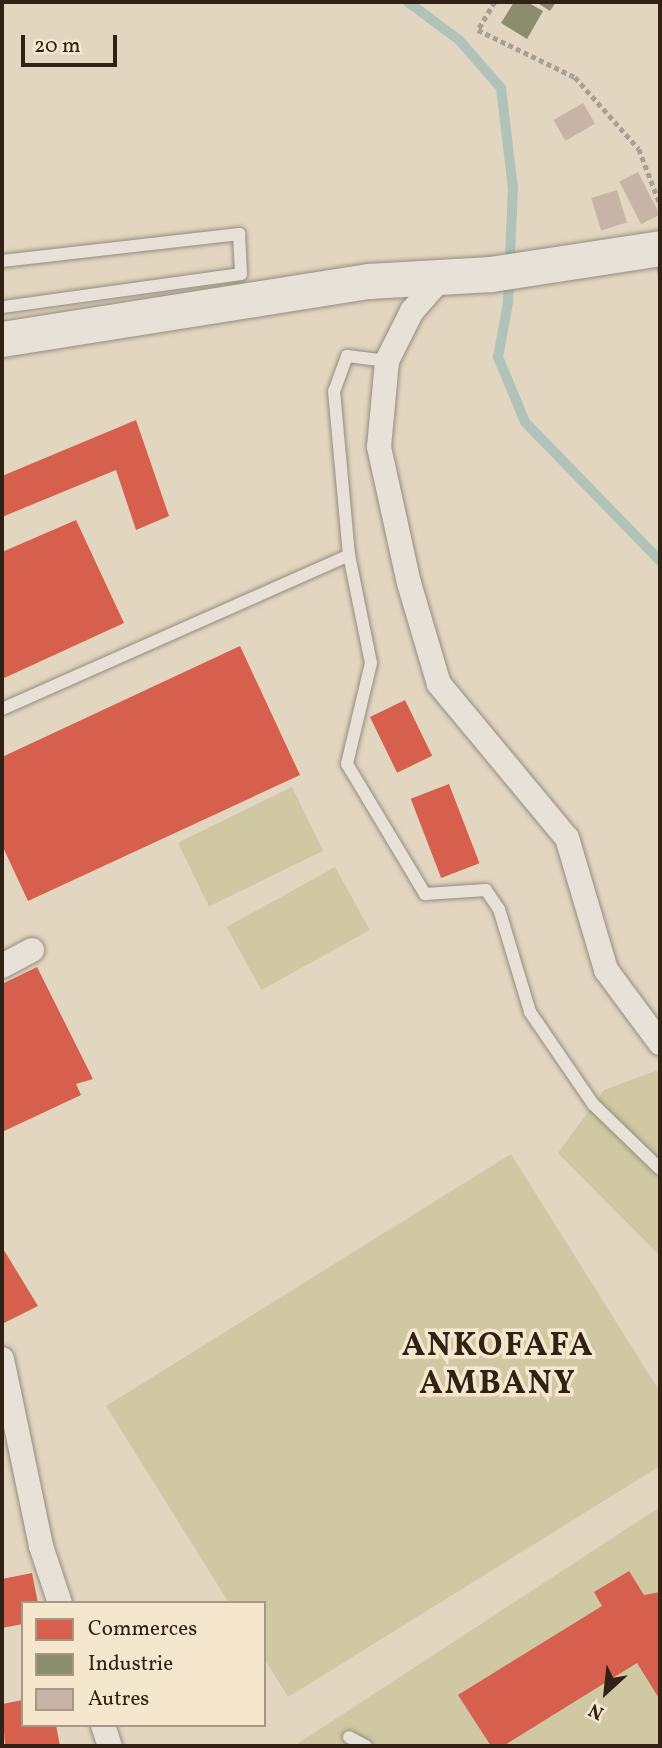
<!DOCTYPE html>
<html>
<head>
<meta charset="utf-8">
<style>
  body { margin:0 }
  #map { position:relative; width:662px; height:1748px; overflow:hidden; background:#e2d6c1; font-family:Vollkorn,serif }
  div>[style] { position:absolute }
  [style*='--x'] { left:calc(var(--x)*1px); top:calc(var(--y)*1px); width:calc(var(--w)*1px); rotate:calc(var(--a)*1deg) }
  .green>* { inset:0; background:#cfc8a2; transform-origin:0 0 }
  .shops>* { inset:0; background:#d6604d; transform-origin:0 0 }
  .industry>* { inset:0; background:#8c8c6e }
  .stream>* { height:10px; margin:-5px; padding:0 5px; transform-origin:5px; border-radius:5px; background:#b1c2b9 }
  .building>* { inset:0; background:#c8b3a7; transform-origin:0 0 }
  .path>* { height:4.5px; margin-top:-2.25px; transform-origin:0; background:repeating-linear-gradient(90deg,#a6a096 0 5px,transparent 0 8.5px) }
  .roads { filter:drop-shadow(0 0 2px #948c7f) drop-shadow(0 0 2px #948c7f) }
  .lane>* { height:12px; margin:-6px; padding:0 6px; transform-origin:6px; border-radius:6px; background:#e7e1d7 }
  .street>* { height:24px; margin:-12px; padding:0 12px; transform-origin:12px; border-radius:12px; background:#e7e1d7 }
  .secondary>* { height:35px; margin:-17.5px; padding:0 17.5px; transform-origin:17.5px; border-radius:17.5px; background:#e7e1d7 }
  span { translate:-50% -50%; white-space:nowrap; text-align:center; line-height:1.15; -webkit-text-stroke:7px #f5e7ce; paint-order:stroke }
  .district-label { font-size:33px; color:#322115; font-weight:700; letter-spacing:2px }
  .frame { position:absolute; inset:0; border:4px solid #322115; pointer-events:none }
  .legend { position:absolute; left:21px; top:1601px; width:245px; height:126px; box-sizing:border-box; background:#f5e7ce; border:2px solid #a79884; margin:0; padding:9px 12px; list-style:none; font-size:21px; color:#322115 }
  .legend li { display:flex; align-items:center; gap:14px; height:35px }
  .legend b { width:35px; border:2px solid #a79884 }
  .north { position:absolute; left:571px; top:1657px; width:70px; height:70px; -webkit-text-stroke:5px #f5e7ce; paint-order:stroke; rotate:207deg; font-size:19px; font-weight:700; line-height:28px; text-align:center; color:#322115 }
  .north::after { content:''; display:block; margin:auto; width:24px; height:32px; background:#322115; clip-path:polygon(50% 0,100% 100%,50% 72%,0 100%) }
  .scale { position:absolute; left:21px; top:35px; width:96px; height:32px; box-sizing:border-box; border:4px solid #322115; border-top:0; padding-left:9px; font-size:21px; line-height:24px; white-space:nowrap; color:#322115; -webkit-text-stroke:5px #f5e7ce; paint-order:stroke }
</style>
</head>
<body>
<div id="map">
  <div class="green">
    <div style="left:292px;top:787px;width:71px;height:127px;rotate:64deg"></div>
    <div style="left:335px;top:867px;width:72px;height:124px;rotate:61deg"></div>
    <div style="clip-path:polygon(658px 1070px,660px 1072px,660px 1256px,558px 1153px,604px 1090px)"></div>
    <div style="clip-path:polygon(511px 1154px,660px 1392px,660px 1466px,288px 1697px,264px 1658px,264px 1603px,229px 1603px,106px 1406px)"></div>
    <div style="clip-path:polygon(660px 1507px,660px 1746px,294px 1746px)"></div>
  </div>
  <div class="shops">
    <div style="clip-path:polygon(136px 420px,169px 516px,136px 530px,116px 470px,2px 517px,2px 476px)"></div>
    <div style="clip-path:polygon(76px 520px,124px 623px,2px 679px,2px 552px)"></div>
    <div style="clip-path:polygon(240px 646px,300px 775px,28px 901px,2px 845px,2px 757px)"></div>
    <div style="left:405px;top:700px;width:62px;height:39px;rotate:64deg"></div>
    <div style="left:449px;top:784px;width:85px;height:41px;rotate:69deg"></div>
    <div style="clip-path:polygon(37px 967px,93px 1079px,76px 1084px,81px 1095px,2px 1132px,2px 984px)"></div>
    <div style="clip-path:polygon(2px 1247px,38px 1306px,2px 1324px)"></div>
    <div style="clip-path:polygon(629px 1571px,644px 1595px,660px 1592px,660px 1700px,637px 1663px,503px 1746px,491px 1746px,458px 1695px,602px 1606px,594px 1592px)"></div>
    <div style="clip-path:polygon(32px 1573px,38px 1603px,23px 1603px,23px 1624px,2px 1628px,2px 1579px)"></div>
    <div style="clip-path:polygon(23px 1700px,23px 1725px,56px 1725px,60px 1746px,5px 1746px,2px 1704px)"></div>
  </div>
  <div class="industry">
    <div style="clip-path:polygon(514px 2px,527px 2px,543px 11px,527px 39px,501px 23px)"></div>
    <div style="clip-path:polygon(536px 2px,556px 2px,550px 11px)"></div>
  </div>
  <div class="stream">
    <div style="--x:408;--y:2;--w:64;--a:36.7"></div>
    <div style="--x:459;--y:40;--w:64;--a:48.8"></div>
    <div style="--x:501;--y:88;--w:101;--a:83.2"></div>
    <div style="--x:513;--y:188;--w:115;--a:92.5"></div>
    <div style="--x:508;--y:303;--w:55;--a:100.5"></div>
    <div style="--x:498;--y:357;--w:70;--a:67.4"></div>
    <div style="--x:525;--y:422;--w:194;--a:45.8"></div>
  </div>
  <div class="building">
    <div style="left:583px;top:103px;width:24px;height:34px;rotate:60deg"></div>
    <div style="left:638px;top:172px;width:48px;height:21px;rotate:63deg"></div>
    <div style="left:617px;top:190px;width:34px;height:27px;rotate:73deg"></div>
    <div style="clip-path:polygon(660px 261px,660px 282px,659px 282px,655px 262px)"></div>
  </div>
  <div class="path">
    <div style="--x:495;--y:2;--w:33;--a:121"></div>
    <div style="--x:478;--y:30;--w:108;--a:25.9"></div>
    <div style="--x:575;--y:77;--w:96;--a:48.4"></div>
    <div style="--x:639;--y:149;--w:59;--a:69.1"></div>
  </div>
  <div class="roads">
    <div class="lane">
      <div style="--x:2;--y:261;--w:239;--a:-6.5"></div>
      <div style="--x:239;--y:234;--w:40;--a:87.1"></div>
      <div style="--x:241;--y:274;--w:241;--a:172.1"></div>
      <div style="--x:387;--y:361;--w:40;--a:-172.9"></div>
      <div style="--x:347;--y:356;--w:37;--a:110"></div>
      <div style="--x:334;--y:391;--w:165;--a:84.8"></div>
      <div style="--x:349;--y:555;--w:110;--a:78.5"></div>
      <div style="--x:371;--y:663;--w:104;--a:103.4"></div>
      <div style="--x:347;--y:764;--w:152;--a:59"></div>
      <div style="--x:425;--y:894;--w:61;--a:-3.8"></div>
      <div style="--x:486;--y:890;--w:23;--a:56"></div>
      <div style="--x:499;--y:909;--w:108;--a:73.2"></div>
      <div style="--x:530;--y:1012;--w:112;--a:55.6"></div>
      <div style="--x:593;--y:1104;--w:93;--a:44.1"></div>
      <div style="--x:2;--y:709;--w:380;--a:-23.9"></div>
      <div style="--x:349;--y:1737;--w:19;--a:28"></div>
    </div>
    <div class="street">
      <div style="--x:443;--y:276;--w:47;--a:131.5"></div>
      <div style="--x:412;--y:311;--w:56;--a:116.6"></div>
      <div style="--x:387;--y:361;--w:86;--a:95.3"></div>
      <div style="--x:379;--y:447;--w:139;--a:77.6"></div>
      <div style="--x:409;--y:583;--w:105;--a:73.5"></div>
      <div style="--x:439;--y:684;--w:200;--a:50.3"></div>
      <div style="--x:567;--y:838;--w:138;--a:73.5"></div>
      <div style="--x:606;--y:970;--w:91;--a:53.5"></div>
      <div style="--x:2;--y:966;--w:34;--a:-28"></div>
      <div style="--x:2;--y:1359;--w:191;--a:78.2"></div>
      <div style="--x:41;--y:1546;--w:60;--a:71.6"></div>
      <div style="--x:103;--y:1725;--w:22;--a:72"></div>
    </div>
    <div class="secondary">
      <div style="--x:2;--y:339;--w:372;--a:-9"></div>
      <div style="--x:369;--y:281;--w:122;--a:-3.3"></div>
      <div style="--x:491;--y:274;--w:171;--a:-8.7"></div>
    </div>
  </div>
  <div class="district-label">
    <span style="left:498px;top:1367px">ANKOFAFA<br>AMBANY</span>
  </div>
  <div class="frame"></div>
  <ul class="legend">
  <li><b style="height:19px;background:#d6604d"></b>Commerces</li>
  <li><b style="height:19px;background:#8c8c6e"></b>Industrie</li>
  <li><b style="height:19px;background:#c8b3a7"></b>Autres</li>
  </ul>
  <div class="north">N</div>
  <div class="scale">20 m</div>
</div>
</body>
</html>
